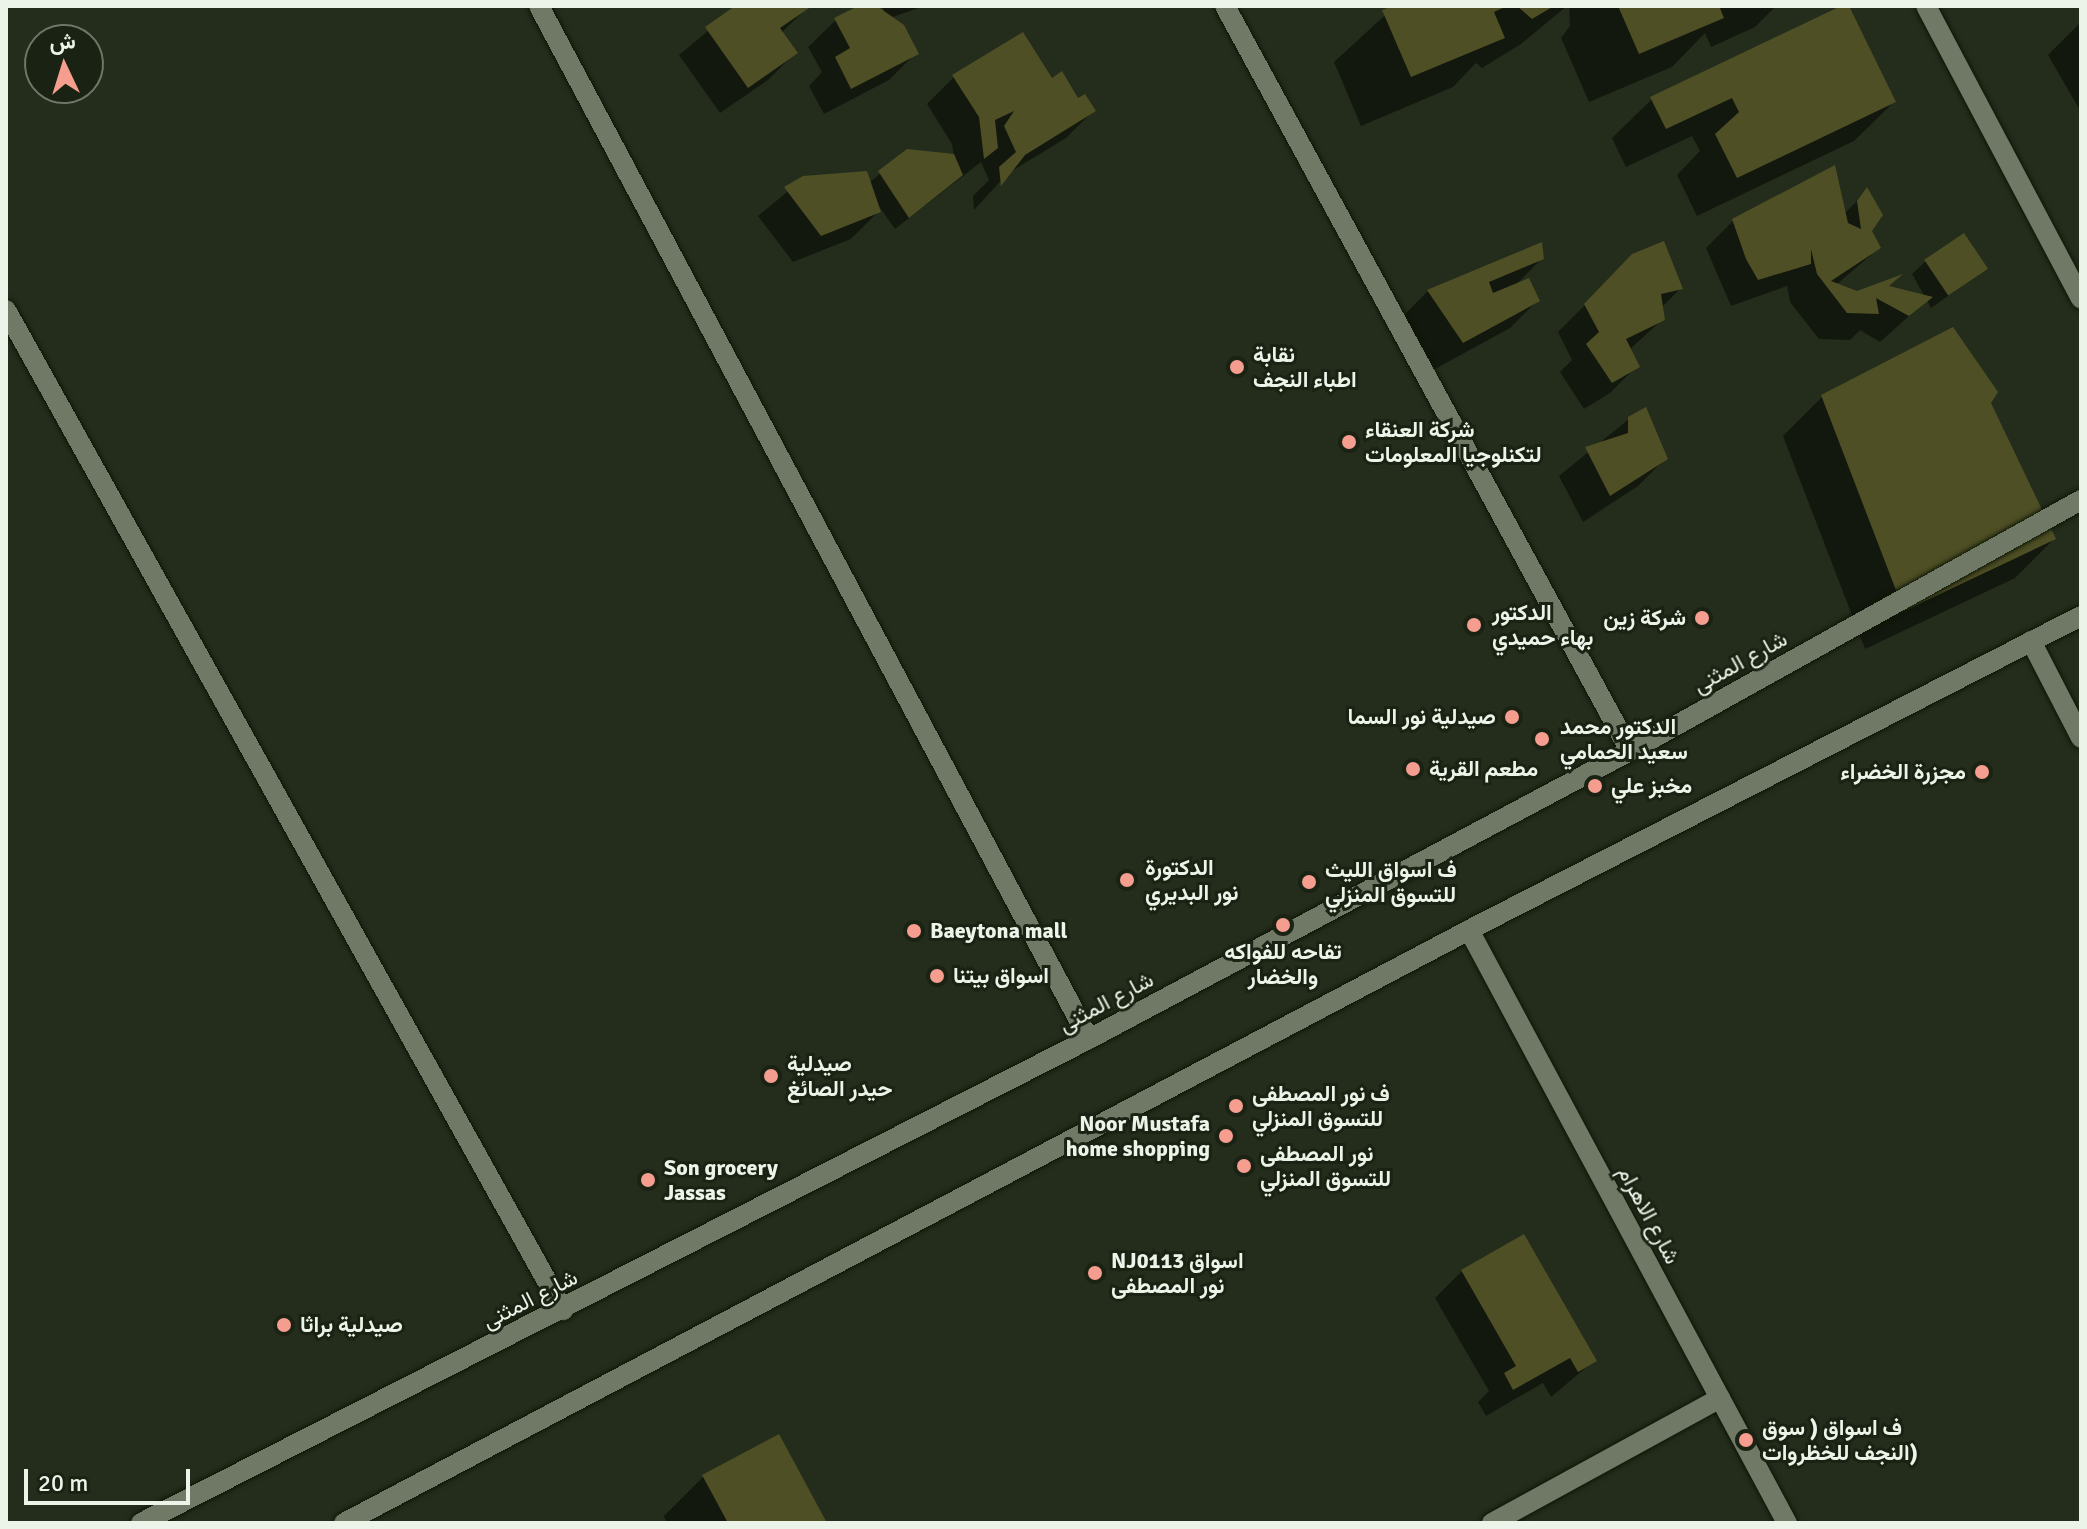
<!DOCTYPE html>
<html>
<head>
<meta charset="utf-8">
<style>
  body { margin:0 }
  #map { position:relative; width:2087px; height:1529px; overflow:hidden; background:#242d1c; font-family:Signika,Vazirmatn,sans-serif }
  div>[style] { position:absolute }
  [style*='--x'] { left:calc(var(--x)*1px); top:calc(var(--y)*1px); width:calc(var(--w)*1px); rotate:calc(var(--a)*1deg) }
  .shadow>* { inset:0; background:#0007 }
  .building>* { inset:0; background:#4e4f24; transform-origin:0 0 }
  .roads { filter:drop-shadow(0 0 2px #0d1506) drop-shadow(0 0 2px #0d1506) }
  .street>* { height:20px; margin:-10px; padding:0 10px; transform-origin:10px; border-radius:10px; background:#6f7966 }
  .secondary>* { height:20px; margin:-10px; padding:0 10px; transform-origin:10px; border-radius:10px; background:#6f7966 }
  .dots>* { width:22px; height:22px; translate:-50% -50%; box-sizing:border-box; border:4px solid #1a2313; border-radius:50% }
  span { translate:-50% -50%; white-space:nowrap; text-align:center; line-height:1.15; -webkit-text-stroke:6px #1a2313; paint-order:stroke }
  .poi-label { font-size:22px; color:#ecf3e8; font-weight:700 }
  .left { translate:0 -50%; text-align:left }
  .right { translate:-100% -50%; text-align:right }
  .street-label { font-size:22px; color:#ecf3e8 }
  .frame { position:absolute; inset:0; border:8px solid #ecf3e8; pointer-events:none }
  .north { position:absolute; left:24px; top:24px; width:80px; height:80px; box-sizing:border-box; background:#1a2313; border:2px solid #6e7668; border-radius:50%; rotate:356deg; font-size:22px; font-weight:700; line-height:32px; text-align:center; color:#ecf3e8 }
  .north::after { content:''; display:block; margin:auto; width:28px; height:36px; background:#f59d8f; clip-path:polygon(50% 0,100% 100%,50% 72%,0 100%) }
  .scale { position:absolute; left:24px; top:1469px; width:166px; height:36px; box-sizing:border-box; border:4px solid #ecf3e8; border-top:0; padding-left:10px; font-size:24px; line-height:28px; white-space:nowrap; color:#ecf3e8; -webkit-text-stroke:6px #1a2313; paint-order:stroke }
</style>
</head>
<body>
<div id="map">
  <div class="shadow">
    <div style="clip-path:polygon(738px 6px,808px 7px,781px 33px,795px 53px,768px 80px,720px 113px,679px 55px)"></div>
    <div style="clip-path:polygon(863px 6px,885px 14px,882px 6px,924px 6px,890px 18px,916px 53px,889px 80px,824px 114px,809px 86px,822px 72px,808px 47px,836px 20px)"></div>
    <div style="clip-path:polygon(1395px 6px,1567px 6px,1521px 44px,1482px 68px,1476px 63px,1453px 87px,1361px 126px,1334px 62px)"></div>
    <div style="clip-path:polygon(1569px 6px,1776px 6px,1755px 27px,1711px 47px,1705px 33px,1672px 67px,1589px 102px,1561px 38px,1570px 26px)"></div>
    <div style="clip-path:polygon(1845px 6px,1894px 102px,1854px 141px,1697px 216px,1677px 175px,1700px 151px,1692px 136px,1626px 167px,1612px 138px,1652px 99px)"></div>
    <div style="clip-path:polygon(2081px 22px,2081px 112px,2048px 55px)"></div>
    <div style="clip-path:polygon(954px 77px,1051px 80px,1093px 111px,1066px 138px,1007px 174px,974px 210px,973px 196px,989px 180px,981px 162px,895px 229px,876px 202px,878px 212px,851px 239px,793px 262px,758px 216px,804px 178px,869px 183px,907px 151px,954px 156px,952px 144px,927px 104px)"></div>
    <div style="clip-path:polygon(1867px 191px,1869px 231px,1879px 248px,1836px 285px,1857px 293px,1886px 287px,1925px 297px,1912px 274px,1926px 261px,1986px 269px,1931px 308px,1927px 300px,1880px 342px,1860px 330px,1850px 340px,1819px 339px,1790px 302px,1787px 286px,1731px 306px,1706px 248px,1734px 220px,1844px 214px)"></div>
    <div style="clip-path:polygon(1634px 256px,1680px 289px,1661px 308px,1663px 319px,1629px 350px,1637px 366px,1610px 393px,1584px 409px,1560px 372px,1572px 360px,1558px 332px)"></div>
    <div style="clip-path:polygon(1542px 258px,1514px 287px,1537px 301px,1510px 328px,1435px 369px,1401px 318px,1428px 291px)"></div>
    <div style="clip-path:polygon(1822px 397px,1989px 403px,2054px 539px,2015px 578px,1865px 649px,1783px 436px)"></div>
    <div style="clip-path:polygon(1629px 419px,1665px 459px,1638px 486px,1583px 522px,1559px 476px)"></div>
    <div style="clip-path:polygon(1462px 1271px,1594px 1361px,1551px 1397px,1543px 1383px,1486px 1416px,1478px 1402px,1489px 1391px,1435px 1298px)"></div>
    <div style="clip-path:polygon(778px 1437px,825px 1523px,667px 1523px,664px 1516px,703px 1477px)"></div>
  </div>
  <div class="building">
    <div style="clip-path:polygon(735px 6px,812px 6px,780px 28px,798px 53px,748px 88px,705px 27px)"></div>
    <div style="clip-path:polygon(858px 6px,877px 6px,904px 25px,919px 54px,851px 89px,835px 57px,850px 48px,834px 18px)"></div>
    <div style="clip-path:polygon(1393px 6px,1507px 6px,1494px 12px,1505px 38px,1411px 77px,1382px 10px)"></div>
    <div style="clip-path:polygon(1517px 6px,1554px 6px,1532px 19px)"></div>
    <div style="clip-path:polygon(1618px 6px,1719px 6px,1724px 18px,1639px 54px)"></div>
    <div style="clip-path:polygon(1841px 6px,1849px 6px,1896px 102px,1737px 178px,1715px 134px,1739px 112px,1732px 98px,1666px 129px,1650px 97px)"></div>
    <div style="clip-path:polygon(1023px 32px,1052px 78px,1062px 71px,1078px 98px,1085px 94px,1096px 111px,1025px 155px,1001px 186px,999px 167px,1016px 152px,1004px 126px,1014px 111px,995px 120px,998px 148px,984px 159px,979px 117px,952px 75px)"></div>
    <div style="clip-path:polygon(907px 149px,954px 154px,963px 175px,909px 218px,878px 171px)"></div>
    <div style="clip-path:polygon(1835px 165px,1848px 223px,1861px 229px,1857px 201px,1867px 187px,1883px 215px,1872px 231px,1881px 248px,1831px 281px,1857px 291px,1903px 274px,1889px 286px,1933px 297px,1909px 316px,1876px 298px,1879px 314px,1847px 313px,1817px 274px,1811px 249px,1811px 264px,1758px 280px,1746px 259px,1732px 219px)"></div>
    <div style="clip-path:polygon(867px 171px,881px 212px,821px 236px,784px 187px,803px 176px)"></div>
    <div style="left:1964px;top:233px;width:43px;height:48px;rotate:56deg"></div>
    <div style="clip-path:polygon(1664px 241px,1683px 289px,1661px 294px,1665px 320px,1626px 339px,1640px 367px,1612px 383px,1586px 344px,1599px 332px,1584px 304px,1632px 254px)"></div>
    <div style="clip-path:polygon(1542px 242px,1544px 259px,1489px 282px,1493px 293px,1529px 278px,1540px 301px,1463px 343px,1427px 290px)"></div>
    <div style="clip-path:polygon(1953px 327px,1998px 392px,1991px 403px,2056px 539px,1904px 611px,1821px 395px)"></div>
    <div style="clip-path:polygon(1646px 407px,1668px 459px,1610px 496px,1585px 447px,1628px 433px,1628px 417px)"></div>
    <div style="clip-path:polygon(1524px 1234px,1597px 1361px,1578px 1372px,1570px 1358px,1513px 1390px,1504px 1373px,1516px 1366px,1461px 1270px)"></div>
    <div style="clip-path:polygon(779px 1434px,827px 1523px,728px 1523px,702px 1475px)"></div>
  </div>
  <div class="roads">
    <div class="street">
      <div style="--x:539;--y:6;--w:1170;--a:61.97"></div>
      <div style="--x:1225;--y:6;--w:848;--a:61.47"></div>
      <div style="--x:1926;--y:6;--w:331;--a:62.1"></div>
      <div style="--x:6;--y:310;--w:1145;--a:60.88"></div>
      <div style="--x:2031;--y:641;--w:109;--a:62.7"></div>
      <div style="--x:1469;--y:930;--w:673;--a:61.8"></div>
      <div style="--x:1492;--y:1523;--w:260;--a:-28.7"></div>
    </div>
    <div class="secondary">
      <div style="--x:141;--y:1523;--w:1064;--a:-27.05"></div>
      <div style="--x:1089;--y:1039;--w:613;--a:-28.03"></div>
      <div style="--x:1630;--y:751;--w:516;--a:-29.1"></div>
      <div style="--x:344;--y:1523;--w:1272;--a:-27.79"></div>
      <div style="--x:1469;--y:930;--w:688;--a:-27.16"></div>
    </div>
  </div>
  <div class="dots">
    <div style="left:1237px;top:367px;background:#f59d8f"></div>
    <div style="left:1349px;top:442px;background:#f59d8f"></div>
    <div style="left:1702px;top:618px;background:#f59d8f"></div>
    <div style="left:1474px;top:625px;background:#f59d8f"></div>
    <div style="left:1512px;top:717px;background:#f59d8f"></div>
    <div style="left:1542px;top:739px;background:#f59d8f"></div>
    <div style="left:1413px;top:769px;background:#f59d8f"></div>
    <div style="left:1982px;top:772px;background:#f59d8f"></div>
    <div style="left:1595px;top:786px;background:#f59d8f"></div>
    <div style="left:1127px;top:880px;background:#f59d8f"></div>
    <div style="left:1309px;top:882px;background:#f59d8f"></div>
    <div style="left:1283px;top:925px;background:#f59d8f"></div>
    <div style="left:914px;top:931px;background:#f59d8f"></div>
    <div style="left:937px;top:976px;background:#f59d8f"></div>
    <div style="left:771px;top:1076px;background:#f59d8f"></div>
    <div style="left:1236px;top:1106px;background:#f59d8f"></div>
    <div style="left:1226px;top:1136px;background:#f59d8f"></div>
    <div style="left:1244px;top:1166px;background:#f59d8f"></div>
    <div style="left:648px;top:1180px;background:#f59d8f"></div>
    <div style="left:1095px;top:1273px;background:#f59d8f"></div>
    <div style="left:284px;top:1325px;background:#f59d8f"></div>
    <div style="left:1746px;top:1440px;background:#f59d8f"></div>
  </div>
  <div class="poi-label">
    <span class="left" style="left:1253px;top:367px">نقابة<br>اطباء النجف</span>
    <span class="left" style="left:1365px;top:442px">شركة العنقاء<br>لتكنلوجيا المعلومات</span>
    <span class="left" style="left:1492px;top:625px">الدكتور<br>بهاء حميدي</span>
    <span class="right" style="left:1686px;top:618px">شركة زين</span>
    <span class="right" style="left:1496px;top:717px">صيدلية نور السما</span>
    <span class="left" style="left:1560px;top:739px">الدكتور محمد<br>سعيد الحمامي</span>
    <span class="left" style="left:1429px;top:769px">مطعم القرية</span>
    <span class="right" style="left:1966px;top:772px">مجزرة الخضراء</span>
    <span class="left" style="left:1611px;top:786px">مخبز علي</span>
    <span class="left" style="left:1145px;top:880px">الدكتورة<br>نور البديري</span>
    <span class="left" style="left:1325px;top:882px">ف اسواق الليث<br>للتسوق المنزلي</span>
    <span class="left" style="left:930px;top:931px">Baeytona mall</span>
    <span style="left:1283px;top:964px">تفاحه للفواكه<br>والخضار</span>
    <span class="left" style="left:953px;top:976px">اسواق بيتنا</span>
    <span class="left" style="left:787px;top:1076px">صيدلية<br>حيدر الصائغ</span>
    <span class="left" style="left:1252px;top:1106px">ف نور المصطفى<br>للتسوق المنزلي</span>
    <span class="right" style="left:1210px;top:1136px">Noor Mustafa<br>home shopping</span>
    <span class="left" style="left:1260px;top:1166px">نور المصطفى<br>للتسوق المنزلي</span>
    <span class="left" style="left:664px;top:1180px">Son grocery<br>Jassas</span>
    <span class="left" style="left:1111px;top:1273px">NJ0113 اسواق<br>نور المصطفى</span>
    <span class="left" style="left:300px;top:1325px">صيدلية براثا</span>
    <span class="left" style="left:1762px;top:1440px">ف اسواق ( سوق<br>النجف للخظروات)</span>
  </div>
  <div class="street-label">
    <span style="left:1740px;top:662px;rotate:-29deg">شارع المثنى</span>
    <span style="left:1106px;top:1002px;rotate:-28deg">شارع المثنى</span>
    <span style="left:1649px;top:1215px;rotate:62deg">شارع الاهرام</span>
    <span style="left:530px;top:1299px;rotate:-27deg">شارع المثنى</span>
  </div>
  <div class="frame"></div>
  <div class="north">ش</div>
  <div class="scale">20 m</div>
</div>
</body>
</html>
